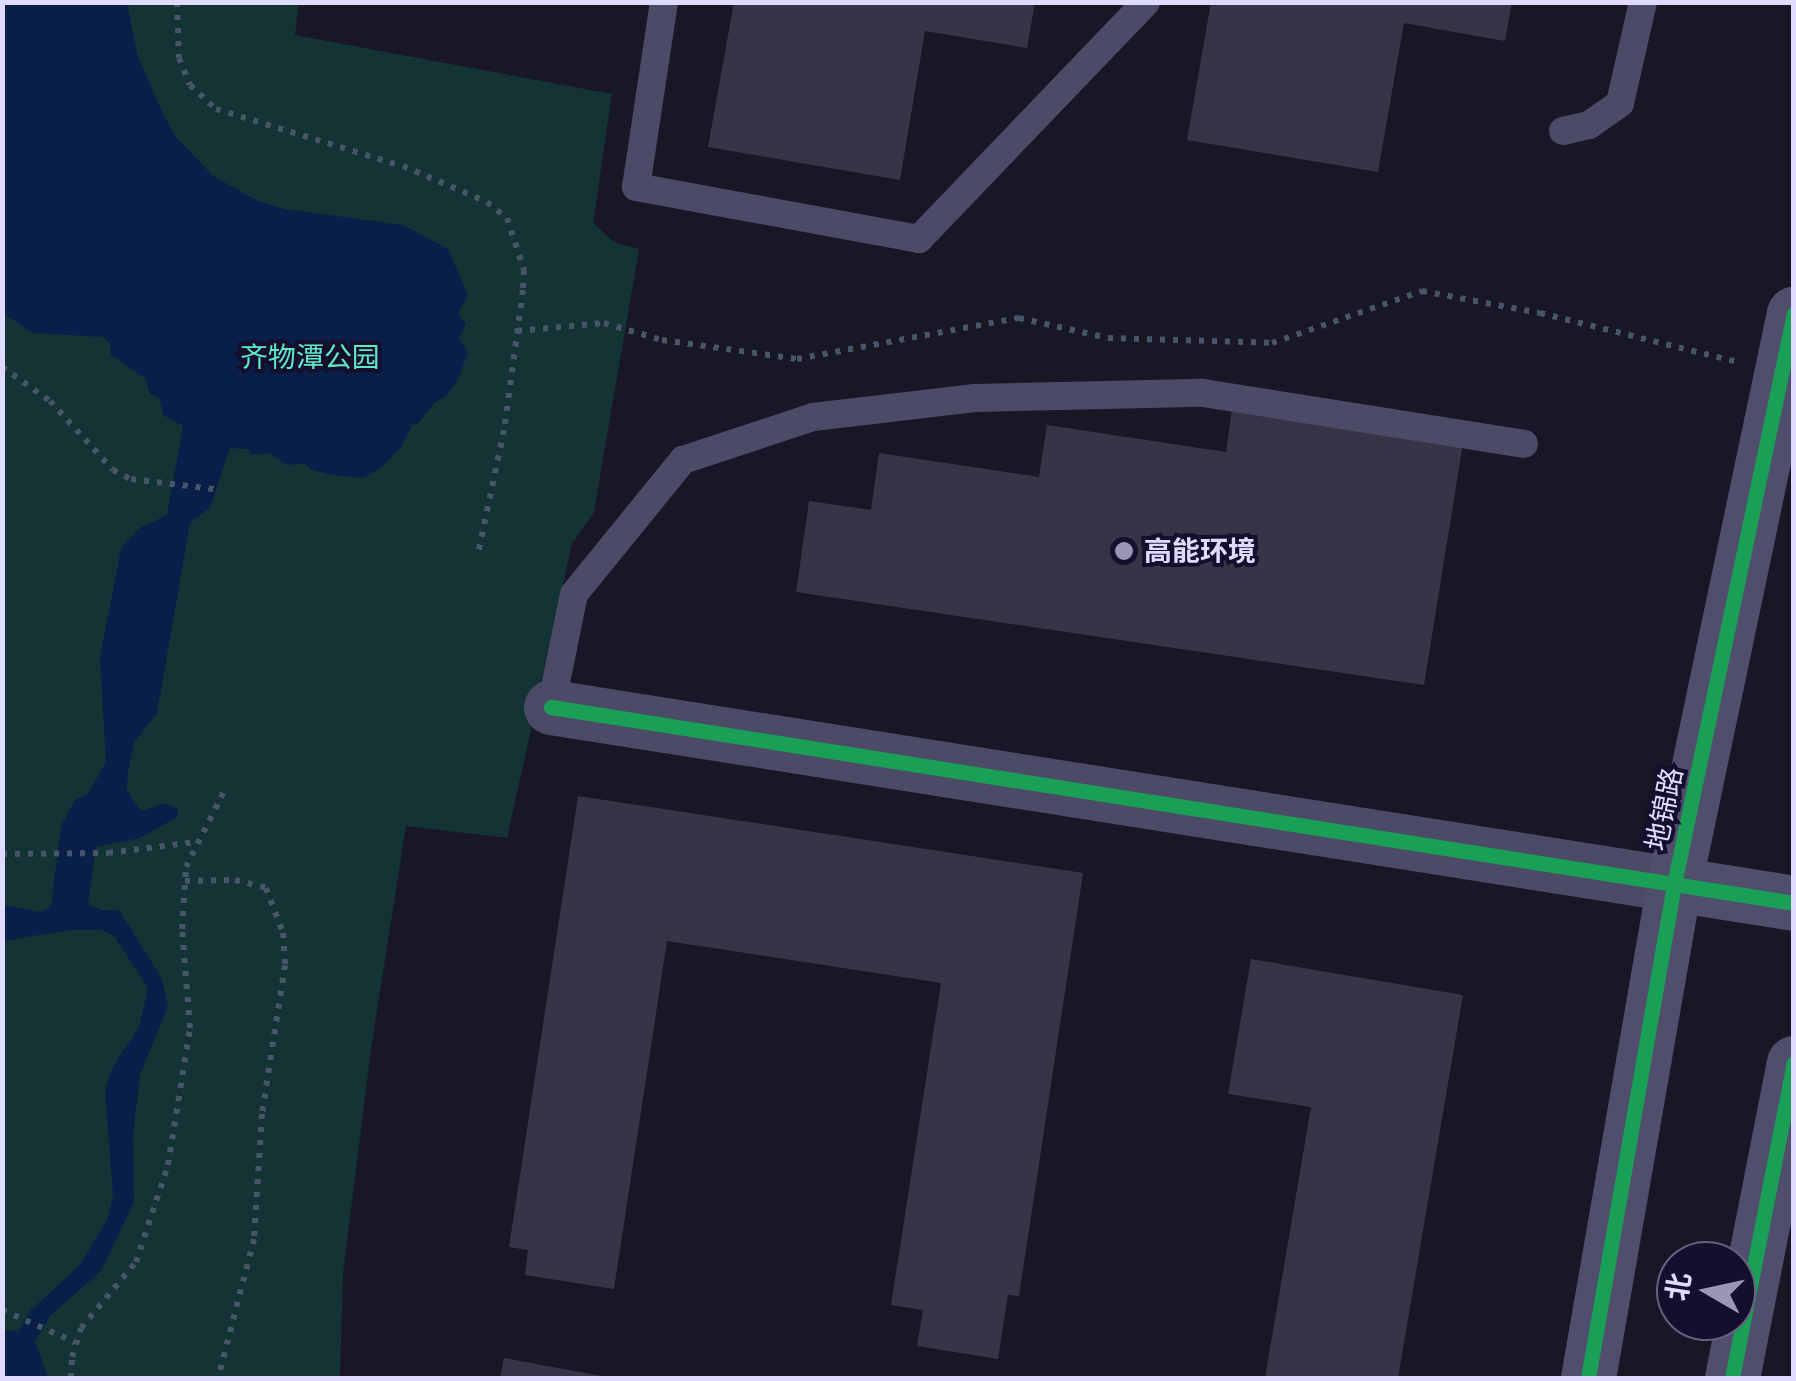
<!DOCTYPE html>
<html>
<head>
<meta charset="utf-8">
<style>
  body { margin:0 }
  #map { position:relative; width:1796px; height:1381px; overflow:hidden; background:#191626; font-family:"Space Grotesk","Noto Sans SC",sans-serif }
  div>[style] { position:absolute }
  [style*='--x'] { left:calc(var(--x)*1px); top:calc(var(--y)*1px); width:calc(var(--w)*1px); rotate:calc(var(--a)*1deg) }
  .green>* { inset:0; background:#133334 }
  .water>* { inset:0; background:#091f4a }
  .building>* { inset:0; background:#383447 }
  .path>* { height:6px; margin-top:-3px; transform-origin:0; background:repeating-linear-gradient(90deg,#465567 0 5px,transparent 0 13px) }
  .lane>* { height:28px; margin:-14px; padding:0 14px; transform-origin:14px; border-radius:14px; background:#4c4b67 }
  .street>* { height:55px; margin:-27.5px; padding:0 27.5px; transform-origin:27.5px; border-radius:27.5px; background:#4c4b67 }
  .secondary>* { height:55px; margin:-27.5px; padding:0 27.5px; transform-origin:27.5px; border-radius:27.5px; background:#504e6d }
  .cycleway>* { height:15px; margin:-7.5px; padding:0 7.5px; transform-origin:7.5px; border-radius:7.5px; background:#1a9f57 }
  .dots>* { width:28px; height:28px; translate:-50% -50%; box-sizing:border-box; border:5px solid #150f2d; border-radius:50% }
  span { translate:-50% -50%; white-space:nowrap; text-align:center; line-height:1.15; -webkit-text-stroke:8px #150f2d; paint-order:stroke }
  .park-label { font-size:28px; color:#5ceac8 }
  .poi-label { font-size:28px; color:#dfdbff; font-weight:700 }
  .left { translate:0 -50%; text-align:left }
  .street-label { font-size:28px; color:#dfdbff }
  .frame { position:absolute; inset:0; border:5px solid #dfdbff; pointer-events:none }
  .north { position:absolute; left:1656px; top:1241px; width:100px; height:100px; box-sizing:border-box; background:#150f2d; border:2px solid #666181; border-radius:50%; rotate:279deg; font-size:28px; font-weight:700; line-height:40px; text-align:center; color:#dfdbff }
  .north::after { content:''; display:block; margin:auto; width:35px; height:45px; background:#9a96b3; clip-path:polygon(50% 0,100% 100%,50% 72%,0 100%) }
</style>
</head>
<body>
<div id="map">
  <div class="green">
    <div style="clip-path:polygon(3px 3px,299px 3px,295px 35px,612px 94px,593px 223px,614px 242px,639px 249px,594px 512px,572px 544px,507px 838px,406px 826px,371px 1049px,343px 1273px,340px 1378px,3px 1378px)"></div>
  </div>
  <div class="water">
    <div style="clip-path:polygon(3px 2px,127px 3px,138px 57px,162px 112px,176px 137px,213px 176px,258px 201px,285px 209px,403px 225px,448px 249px,468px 296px,458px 313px,466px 324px,459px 339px,468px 352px,459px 378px,446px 396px,434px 403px,418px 424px,412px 425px,402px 446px,382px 467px,364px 478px,331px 475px,310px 469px,305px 463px,287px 465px,270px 453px,251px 455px,248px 449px,230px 448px,210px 508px,190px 523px,157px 713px,134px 743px,128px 772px,127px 790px,141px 811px,165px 803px,178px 810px,177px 817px,140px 838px,96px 847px,88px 904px,102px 910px,119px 910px,162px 979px,168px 1006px,140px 1075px,133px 1136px,134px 1202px,101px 1271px,51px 1315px,35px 1341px,48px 1378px,3px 1378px,3px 1330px,18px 1332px,31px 1310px,80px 1265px,108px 1218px,113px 1196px,105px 1089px,113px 1066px,139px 1027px,148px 988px,115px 937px,102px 930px,69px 930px,3px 941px,3px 905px,42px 912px,51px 906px,61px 826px,75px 800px,87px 794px,106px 763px,100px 658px,121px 549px,138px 529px,167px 515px,183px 426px,163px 415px,159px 398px,150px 394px,146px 379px,111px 355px,110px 343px,102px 337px,33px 333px,3px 313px)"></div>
  </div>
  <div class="building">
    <div style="clip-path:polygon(734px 2px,837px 5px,1035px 2px,1027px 48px,925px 31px,900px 180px,708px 147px)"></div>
    <div style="clip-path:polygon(1211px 2px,1512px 2px,1505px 41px,1404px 23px,1378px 172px,1187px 140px)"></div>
    <div style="clip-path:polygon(1232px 409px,1463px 443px,1424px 685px,796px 592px,809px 501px,871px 510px,879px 453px,1039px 477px,1047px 425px,1226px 452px)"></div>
    <div style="clip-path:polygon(578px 796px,1083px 873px,1019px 1296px,1008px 1295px,998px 1359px,917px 1346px,923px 1310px,891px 1305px,941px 983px,667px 941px,614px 1289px,525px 1275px,528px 1250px,509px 1247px)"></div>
    <div style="clip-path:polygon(1251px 959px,1463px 995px,1398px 1378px,1265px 1378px,1311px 1107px,1228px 1094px)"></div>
    <div style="clip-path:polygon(504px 1358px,607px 1377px,606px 1378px,500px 1378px)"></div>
  </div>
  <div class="path">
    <div style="--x:177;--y:2;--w:56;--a:88"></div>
    <div style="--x:179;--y:58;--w:29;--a:68"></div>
    <div style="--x:190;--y:85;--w:35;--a:43"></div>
    <div style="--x:216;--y:109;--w:195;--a:17"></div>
    <div style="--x:403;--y:166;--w:91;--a:23.2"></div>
    <div style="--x:487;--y:202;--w:26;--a:39"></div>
    <div style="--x:507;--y:218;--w:55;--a:71.9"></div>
    <div style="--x:524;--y:270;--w:20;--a:93"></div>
    <div style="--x:523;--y:290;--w:141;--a:97.7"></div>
    <div style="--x:504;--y:430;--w:126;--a:101.9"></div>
    <div style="--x:517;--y:331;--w:87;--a:-5.3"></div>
    <div style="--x:604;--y:323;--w:60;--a:16.3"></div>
    <div style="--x:662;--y:340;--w:136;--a:8"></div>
    <div style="--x:797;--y:359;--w:226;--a:-10.5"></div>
    <div style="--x:1019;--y:318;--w:91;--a:12.7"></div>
    <div style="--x:1108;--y:338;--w:164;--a:1.7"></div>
    <div style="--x:1272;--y:343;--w:159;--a:-19.1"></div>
    <div style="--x:1422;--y:291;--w:120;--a:10.6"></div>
    <div style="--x:1540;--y:313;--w:200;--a:13.9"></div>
    <div style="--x:2;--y:367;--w:59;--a:35.3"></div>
    <div style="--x:50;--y:401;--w:93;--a:47.6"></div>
    <div style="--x:113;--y:470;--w:20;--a:27"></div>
    <div style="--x:131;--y:479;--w:91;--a:7"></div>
    <div style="--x:2;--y:854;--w:106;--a:-0.5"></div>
    <div style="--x:108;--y:853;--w:88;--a:-7.2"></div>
    <div style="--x:185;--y:881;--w:50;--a:-1.1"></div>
    <div style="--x:235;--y:880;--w:32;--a:14"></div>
    <div style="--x:266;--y:888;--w:48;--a:69.3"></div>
    <div style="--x:283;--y:933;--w:32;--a:86"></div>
    <div style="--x:285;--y:965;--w:151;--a:98.8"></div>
    <div style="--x:262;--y:1114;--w:125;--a:93.7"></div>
    <div style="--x:254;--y:1239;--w:144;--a:104.5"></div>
    <div style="--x:2;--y:1310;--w:80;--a:23.7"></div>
    <div style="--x:71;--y:1378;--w:21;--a:-87"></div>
    <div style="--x:72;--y:1357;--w:30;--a:-73"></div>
    <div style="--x:81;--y:1328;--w:86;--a:-50.2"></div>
    <div style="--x:136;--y:1262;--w:102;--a:-71.7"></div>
    <div style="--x:168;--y:1165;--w:139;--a:-80.9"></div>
    <div style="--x:190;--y:1028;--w:99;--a:-94.6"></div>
    <div style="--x:182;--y:929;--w:62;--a:-86.3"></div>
    <div style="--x:186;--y:867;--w:83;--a:-63.4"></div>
  </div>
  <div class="lane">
    <div style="--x:664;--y:2;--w:187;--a:98.6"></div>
    <div style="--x:636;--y:187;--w:288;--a:10.4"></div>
    <div style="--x:919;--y:239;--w:328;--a:-46.2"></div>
    <div style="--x:1563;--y:131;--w:27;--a:-13"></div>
    <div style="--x:1589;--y:125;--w:38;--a:-35"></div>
    <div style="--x:1620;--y:103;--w:104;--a:-77.2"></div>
    <div style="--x:551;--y:707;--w:115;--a:-78.5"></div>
    <div style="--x:574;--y:594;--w:173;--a:-50.9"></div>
    <div style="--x:683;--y:460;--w:137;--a:-18.3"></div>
    <div style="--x:813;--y:417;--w:163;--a:-6.7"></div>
    <div style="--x:975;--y:398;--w:228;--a:-1.3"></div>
    <div style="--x:1203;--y:393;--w:325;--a:9"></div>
  </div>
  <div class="street">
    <div style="--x:551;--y:707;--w:1137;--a:8.96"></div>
  </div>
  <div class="secondary">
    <div style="--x:1674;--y:884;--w:121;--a:9"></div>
    <div style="--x:1588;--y:1378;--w:501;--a:-80.12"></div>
    <div style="--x:1674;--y:884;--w:583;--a:-78.13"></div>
    <div style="--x:1732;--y:1378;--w:321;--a:-78.9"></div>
  </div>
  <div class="cycleway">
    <div style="--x:551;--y:707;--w:1258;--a:8.96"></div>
    <div style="--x:1588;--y:1378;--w:501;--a:-80.12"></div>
    <div style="--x:1674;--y:884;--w:583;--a:-78.13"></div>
    <div style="--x:1732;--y:1378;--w:321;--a:-78.9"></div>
  </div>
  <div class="dots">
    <div style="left:1124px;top:551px;background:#9a96b3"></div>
  </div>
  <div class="park-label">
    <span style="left:310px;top:357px">齐物潭公园</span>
  </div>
  <div class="poi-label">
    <span class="left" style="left:1144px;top:551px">高能环境</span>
  </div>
  <div class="street-label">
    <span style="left:1664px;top:809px;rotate:-78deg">地锦路</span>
  </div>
  <div class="frame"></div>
  <div class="north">北</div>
</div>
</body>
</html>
